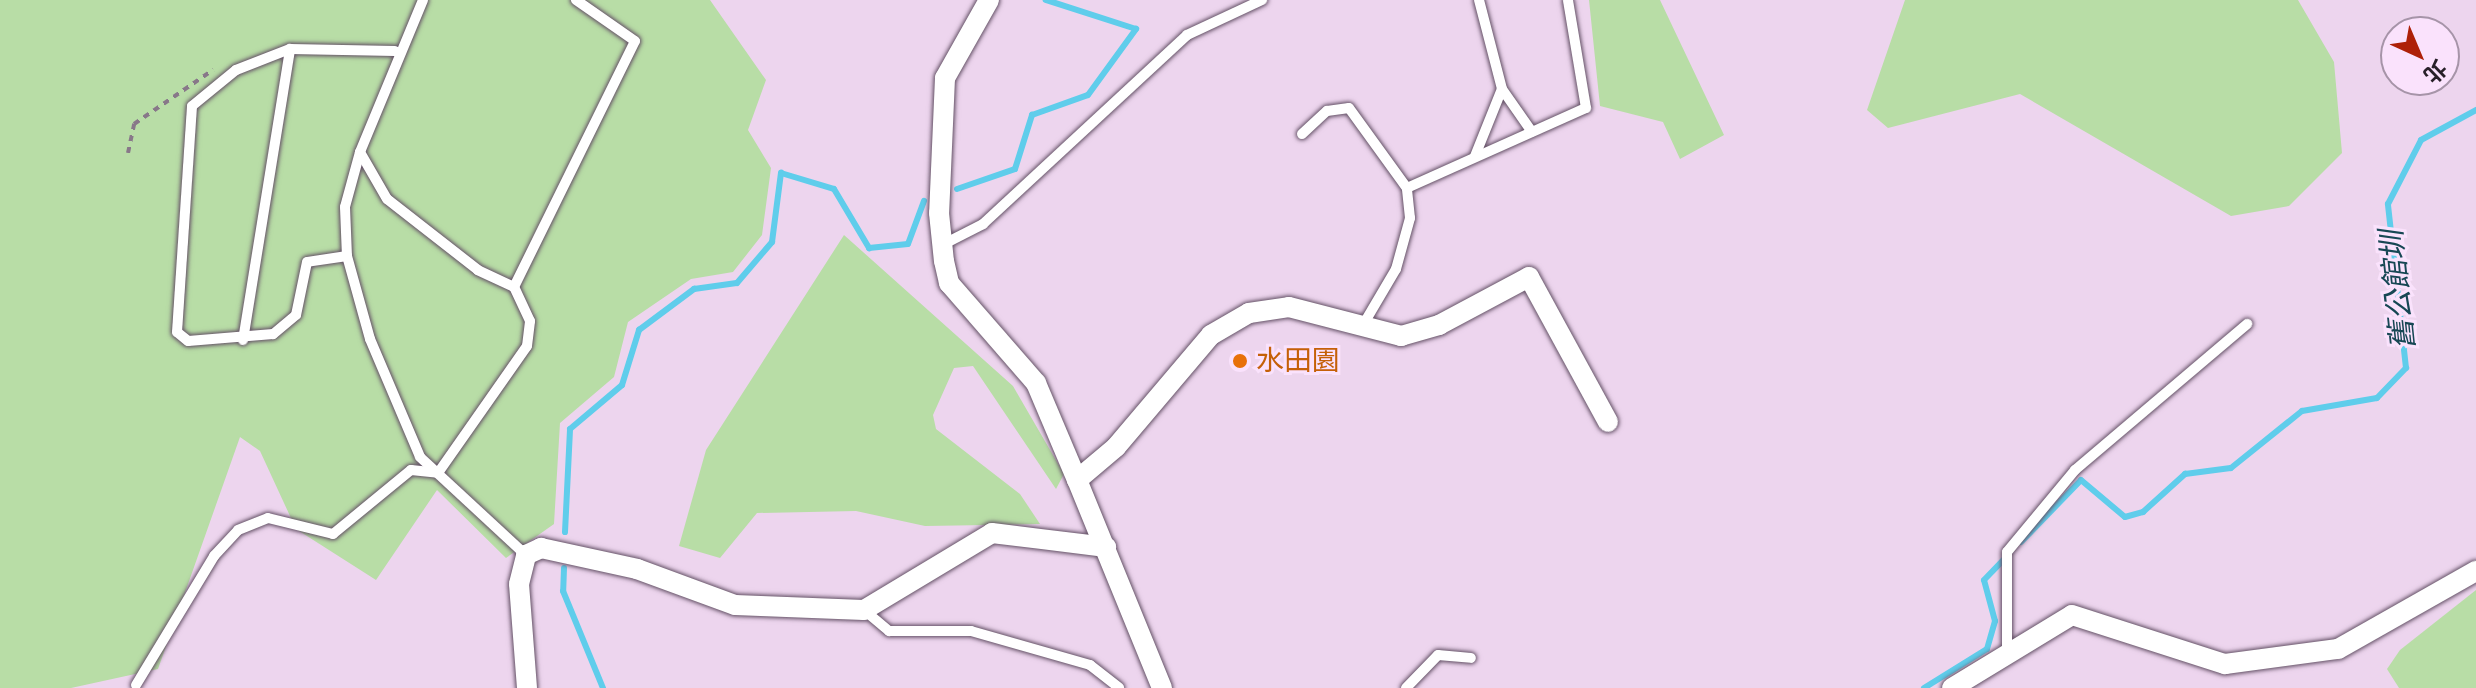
<!DOCTYPE html>
<html>
<head>
<meta charset="utf-8">
<style>
  body { margin:0 }
  #map { position:relative; width:2476px; height:688px; overflow:hidden; background:#edd5ee; font-family:Raleway,"Noto Sans TC",sans-serif }
  div>[style] { position:absolute }
  [style*='--x'] { left:calc(var(--x)*1px); top:calc(var(--y)*1px); width:calc(var(--w)*1px); rotate:calc(var(--a)*1deg) }
  .green>* { inset:0; background:#b8dda6 }
  .stream>* { height:6px; margin:-3px; padding:0 3px; transform-origin:3px; border-radius:3px; background:#5fcdeb }
  .path>* { height:4px; margin-top:-2px; transform-origin:0; background:repeating-linear-gradient(90deg,#887889 0 6px,transparent 0 12px) }
  .roads { filter:drop-shadow(0 0 2px #645166) drop-shadow(0 0 2px #645166) }
  .service>* { height:10px; margin:-5px; padding:0 5px; transform-origin:5px; border-radius:5px; background:#fff }
  .minor>* { height:20px; margin:-10px; padding:0 10px; transform-origin:10px; border-radius:10px; background:#fff }
  .dots>* { width:22px; height:22px; translate:-50% -50%; box-sizing:border-box; border:4px solid #fae2fc; border-radius:50% }
  span { translate:-50% -50%; white-space:nowrap; text-align:center; line-height:1.15; -webkit-text-stroke:6px #fae2fc; paint-order:stroke }
  .food-label { font-size:28px; color:#c56008 }
  .left { translate:0 -50%; text-align:left }
  .water-label { font-size:30px; color:#174754; font-style:italic }
  .north { position:absolute; left:2380px; top:16px; width:80px; height:80px; box-sizing:border-box; background:#fae2fc; border:2px solid #a694a8; border-radius:50%; rotate:136deg; font-size:22px; font-weight:700; line-height:32px; text-align:center; color:#282029 }
  .north::after { content:''; display:block; margin:auto; width:28px; height:36px; background:#ae2008; clip-path:polygon(50% 0,100% 100%,50% 72%,0 100%) }
</style>
</head>
<body>
<div id="map">
  <div class="green">
    <div style="clip-path:polygon(0 0,710px 0,766px 80px,748px 130px,771px 168px,762px 235px,733px 272px,691px 279px,628px 322px,614px 377px,560px 423px,554px 524px,506px 558px,437px 490px,376px 580px,296px 529px,260px 451px,240px 437px,158px 669px,71px 688px,0 688px)"></div>
    <div style="clip-path:polygon(1589px 0,1660px 0,1724px 135px,1680px 159px,1663px 122px,1600px 106px)"></div>
    <div style="clip-path:polygon(1905px 0,2298px 0,2334px 62px,2342px 153px,2289px 206px,2231px 216px,2020px 94px,1888px 128px,1867px 110px)"></div>
    <div style="clip-path:polygon(844px 235px,1013px 386px,1064px 474px,1056px 489px,973px 366px,954px 368px,933px 415px,936px 429px,1020px 494px,1040px 524px,925px 526px,856px 511px,757px 513px,720px 558px,679px 546px,706px 450px)"></div>
    <div style="clip-path:polygon(2476px 590px,2476px 688px,2399px 688px,2387px 669px,2400px 650px)"></div>
  </div>
  <div class="stream">
    <div style="--x:957;--y:189;--w:61;--a:-19"></div>
    <div style="--x:1015;--y:169;--w:57;--a:-72.5"></div>
    <div style="--x:1032;--y:115;--w:59;--a:-19.7"></div>
    <div style="--x:1088;--y:95;--w:82;--a:-54"></div>
    <div style="--x:1136;--y:29;--w:95;--a:-162.1"></div>
    <div style="--x:565;--y:532;--w:103;--a:-87.2"></div>
    <div style="--x:570;--y:429;--w:68;--a:-40.2"></div>
    <div style="--x:622;--y:385;--w:58;--a:-72.8"></div>
    <div style="--x:639;--y:330;--w:69;--a:-36.7"></div>
    <div style="--x:694;--y:289;--w:43;--a:-7.9"></div>
    <div style="--x:737;--y:283;--w:54;--a:-49.5"></div>
    <div style="--x:772;--y:242;--w:70;--a:-82.6"></div>
    <div style="--x:781;--y:173;--w:55;--a:16.8"></div>
    <div style="--x:834;--y:189;--w:69;--a:59.3"></div>
    <div style="--x:869;--y:248;--w:39;--a:-6"></div>
    <div style="--x:908;--y:244;--w:46;--a:-69.6"></div>
    <div style="--x:2021;--y:542;--w:86;--a:-45.9"></div>
    <div style="--x:2081;--y:480;--w:57;--a:40.1"></div>
    <div style="--x:2125;--y:517;--w:19;--a:-16"></div>
    <div style="--x:2143;--y:512;--w:57;--a:-42.1"></div>
    <div style="--x:2185;--y:474;--w:46;--a:-7.4"></div>
    <div style="--x:2231;--y:468;--w:91;--a:-38.8"></div>
    <div style="--x:2302;--y:411;--w:76;--a:-9.8"></div>
    <div style="--x:2377;--y:398;--w:42;--a:-46"></div>
    <div style="--x:2406;--y:368;--w:165;--a:-96.3"></div>
    <div style="--x:2388;--y:204;--w:72;--a:-62.7"></div>
    <div style="--x:2421;--y:140;--w:63;--a:-28.6"></div>
    <div style="--x:564;--y:568;--w:23;--a:92"></div>
    <div style="--x:563;--y:591;--w:105;--a:67.6"></div>
    <div style="--x:1924;--y:688;--w:74;--a:-31.8"></div>
    <div style="--x:1987;--y:649;--w:29;--a:-74"></div>
    <div style="--x:1995;--y:621;--w:42;--a:-105"></div>
    <div style="--x:1984;--y:580;--w:35;--a:-46"></div>
  </div>
  <div class="path">
    <div style="--x:128;--y:153;--w:30;--a:-78"></div>
    <div style="--x:134;--y:124;--w:96;--a:-34.4"></div>
  </div>
  <div class="roads">
    <div class="service">
      <div style="--x:423;--y:0;--w:165;--a:112.5"></div>
      <div style="--x:360;--y:152;--w:57;--a:105.3"></div>
      <div style="--x:345;--y:207;--w:49;--a:87.7"></div>
      <div style="--x:347;--y:256;--w:86;--a:74.5"></div>
      <div style="--x:370;--y:339;--w:128;--a:67"></div>
      <div style="--x:420;--y:457;--w:144;--a:42.8"></div>
      <div style="--x:1479;--y:0;--w:92;--a:75.5"></div>
      <div style="--x:1502;--y:89;--w:52;--a:55.1"></div>
      <div style="--x:1302;--y:134;--w:34;--a:-43"></div>
      <div style="--x:1327;--y:111;--w:22;--a:-8"></div>
      <div style="--x:1349;--y:108;--w:99;--a:54.1"></div>
      <div style="--x:1475;--y:156;--w:72;--a:-68.1"></div>
      <div style="--x:944;--y:244;--w:44;--a:-27.1"></div>
      <div style="--x:983;--y:224;--w:278;--a:-42.8"></div>
      <div style="--x:1187;--y:35;--w:83;--a:-25"></div>
      <div style="--x:347;--y:256;--w:40;--a:171.5"></div>
      <div style="--x:307;--y:262;--w:54;--a:101.7"></div>
      <div style="--x:296;--y:315;--w:30;--a:140"></div>
      <div style="--x:273;--y:334;--w:85;--a:175.3"></div>
      <div style="--x:188;--y:341;--w:14;--a:-141"></div>
      <div style="--x:177;--y:332;--w:226;--a:-86.2"></div>
      <div style="--x:192;--y:106;--w:57;--a:-39.3"></div>
      <div style="--x:236;--y:70;--w:58;--a:-21.3"></div>
      <div style="--x:290;--y:49;--w:105;--a:1.1"></div>
      <div style="--x:514;--y:287;--w:274;--a:-63.8"></div>
      <div style="--x:635;--y:41;--w:72;--a:-145.2"></div>
      <div style="--x:1363;--y:325;--w:65;--a:-59.5"></div>
      <div style="--x:1396;--y:269;--w:53;--a:-74.6"></div>
      <div style="--x:1410;--y:218;--w:30;--a:-96"></div>
      <div style="--x:1407;--y:188;--w:196;--a:-24.1"></div>
      <div style="--x:1586;--y:108;--w:109;--a:-99.5"></div>
      <div style="--x:243;--y:340;--w:295;--a:-80.8"></div>
      <div style="--x:864;--y:610;--w:33;--a:40"></div>
      <div style="--x:889;--y:631;--w:82;--a:0"></div>
      <div style="--x:971;--y:631;--w:124;--a:15.9"></div>
      <div style="--x:1090;--y:665;--w:37;--a:38"></div>
      <div style="--x:2007;--y:653;--w:101;--a:-90"></div>
      <div style="--x:2007;--y:552;--w:107;--a:-50.3"></div>
      <div style="--x:2075;--y:470;--w:226;--a:-40.3"></div>
      <div style="--x:136;--y:685;--w:151;--a:-58.8"></div>
      <div style="--x:214;--y:556;--w:35;--a:-47"></div>
      <div style="--x:238;--y:530;--w:32;--a:-22"></div>
      <div style="--x:268;--y:518;--w:67;--a:13.8"></div>
      <div style="--x:333;--y:534;--w:101;--a:-39.4"></div>
      <div style="--x:411;--y:470;--w:27;--a:6"></div>
      <div style="--x:438;--y:473;--w:155;--a:-55"></div>
      <div style="--x:527;--y:346;--w:25;--a:-83"></div>
      <div style="--x:530;--y:321;--w:38;--a:-115"></div>
      <div style="--x:514;--y:287;--w:40;--a:-155"></div>
      <div style="--x:478;--y:270;--w:115;--a:-142"></div>
      <div style="--x:387;--y:199;--w:54;--a:-119.9"></div>
      <div style="--x:1406;--y:688;--w:46;--a:-45.9"></div>
      <div style="--x:1438;--y:655;--w:33;--a:5"></div>
    </div>
    <div class="minor">
      <div style="--x:989;--y:0;--w:90;--a:119.4"></div>
      <div style="--x:945;--y:78;--w:135;--a:92.5"></div>
      <div style="--x:939;--y:213;--w:48;--a:84.1"></div>
      <div style="--x:944;--y:261;--w:23;--a:77"></div>
      <div style="--x:949;--y:283;--w:133;--a:49"></div>
      <div style="--x:1036;--y:383;--w:105;--a:67.1"></div>
      <div style="--x:527;--y:688;--w:104;--a:-94.4"></div>
      <div style="--x:519;--y:584;--w:30;--a:-76"></div>
      <div style="--x:526;--y:555;--w:17;--a:-25"></div>
      <div style="--x:541;--y:548;--w:98;--a:12.3"></div>
      <div style="--x:637;--y:569;--w:104;--a:20.2"></div>
      <div style="--x:735;--y:605;--w:129;--a:2.2"></div>
      <div style="--x:864;--y:610;--w:149;--a:-31"></div>
      <div style="--x:992;--y:533;--w:115;--a:7"></div>
      <div style="--x:1162;--y:688;--w:225;--a:-112.2"></div>
      <div style="--x:1077;--y:480;--w:51;--a:-40.2"></div>
      <div style="--x:1116;--y:447;--w:147;--a:-49.7"></div>
      <div style="--x:1211;--y:335;--w:44;--a:-30.1"></div>
      <div style="--x:1249;--y:313;--w:40;--a:-8.5"></div>
      <div style="--x:1289;--y:307;--w:116;--a:14.5"></div>
      <div style="--x:1401;--y:336;--w:40;--a:-16"></div>
      <div style="--x:1439;--y:325;--w:102;--a:-28.1"></div>
      <div style="--x:1529;--y:277;--w:165;--a:61.4"></div>
      <div style="--x:1952;--y:688;--w:140;--a:-31.3"></div>
      <div style="--x:2072;--y:615;--w:161;--a:17.8"></div>
      <div style="--x:2225;--y:664;--w:114;--a:-7.6"></div>
      <div style="--x:2338;--y:649;--w:159;--a:-29.5"></div>
    </div>
  </div>
  <div class="dots">
    <div style="left:1240px;top:361px;background:#e8710a"></div>
  </div>
  <div class="food-label">
    <span class="left" style="left:1256px;top:361px">水田園</span>
  </div>
  <div class="water-label">
    <span style="left:2398px;top:290px;rotate:-96deg">舊公館圳</span>
  </div>
  <div class="north">北</div>
</div>
</body>
</html>
